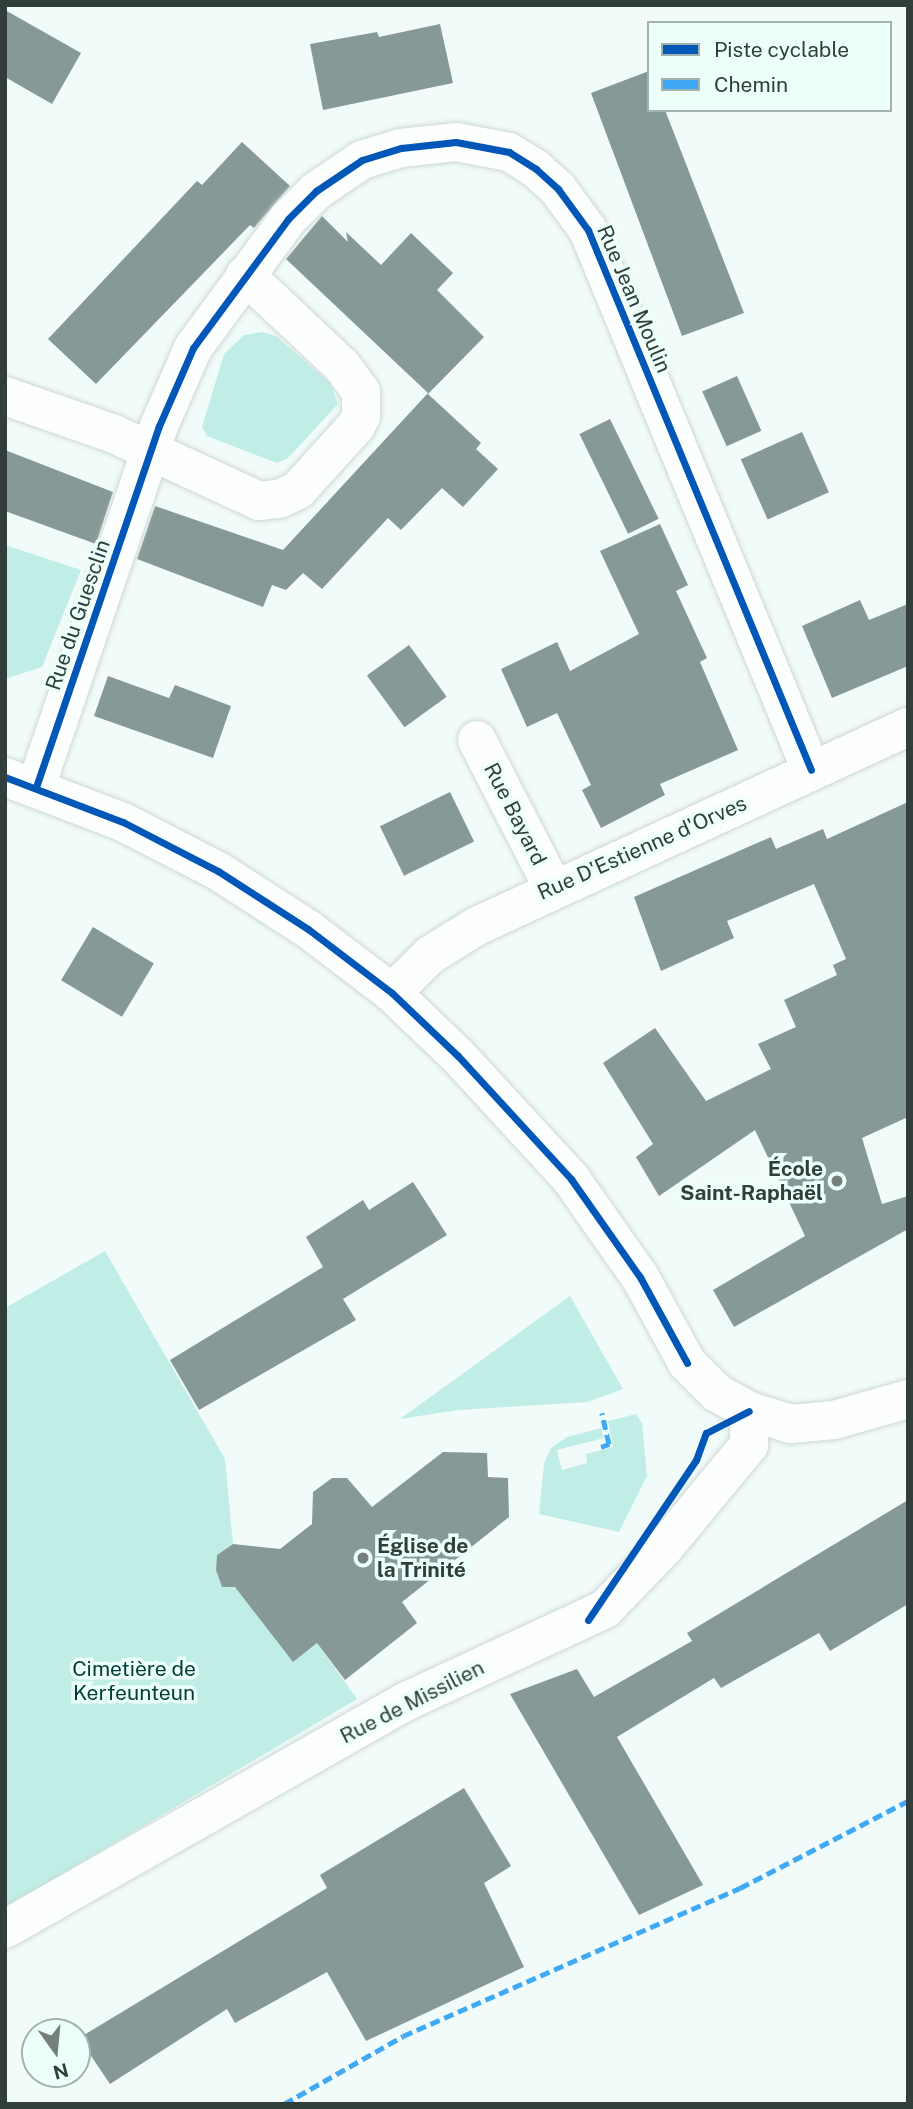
<!DOCTYPE html>
<html>
<head>
<meta charset="utf-8">
<style>
  body { margin:0 }
  #map { position:relative; width:913px; height:2109px; overflow:hidden; background:#f1fbf9; font-family:"Public Sans",sans-serif }
  div>[style] { position:absolute }
  [style*='--x'] { left:calc(var(--x)*1px); top:calc(var(--y)*1px); width:calc(var(--w)*1px); rotate:calc(var(--a)*1deg) }
  .green>* { inset:0; background:#c0eee6 }
  .building>* { inset:0; background:#879996; transform-origin:0 0 }
  .roads { filter:drop-shadow(0 0 2px #cdd8d6) drop-shadow(0 0 2px #cdd8d6) }
  .street>* { height:38px; margin:-19px; padding:0 19px; transform-origin:19px; border-radius:19px; background:#fdfefe }
  .secondary>* { height:38px; margin:-19px; padding:0 19px; transform-origin:19px; border-radius:19px; background:#fdfefe }
  .quiet>* { height:5px; margin-top:-2.5px; transform-origin:0; background:repeating-linear-gradient(90deg,#3fa9f5 0 10px,transparent 0 15px) }
  .cycleway>* { height:7px; margin:-3.5px; padding:0 3.5px; transform-origin:3.5px; border-radius:3.5px; background:#0057b8 }
  .dots>* { width:19px; height:19px; translate:-50% -50%; box-sizing:border-box; border:4px solid #edfffb; border-radius:50% }
  span { translate:-50% -50%; white-space:nowrap; text-align:center; line-height:1.15; -webkit-text-stroke:7px #edfffb; paint-order:stroke }
  .street-label { font-size:21px; color:#323e3b }
  .poi-label { font-size:21px; color:#323e3b; font-weight:700 }
  .right { translate:-100% -50%; text-align:right }
  .left { translate:0 -50%; text-align:left }
  .park-label { font-size:21px; color:#023e37 }
  .frame { position:absolute; inset:0; border:7px solid #323e3b; pointer-events:none }
  .legend { position:absolute; left:647px; top:21px; width:245px; height:91px; box-sizing:border-box; background:#edfffb; border:2px solid #a2b2ae; margin:0; padding:9px 12px; list-style:none; font-size:21px; color:#323e3b }
  .legend li { display:flex; align-items:center; gap:14px; height:35px }
  .legend b { width:35px; border:2px solid #a2b2ae }
  .north { position:absolute; left:21px; top:2018px; width:70px; height:70px; box-sizing:border-box; background:#edfffb; border:2px solid #a2b2ae; border-radius:50%; rotate:165deg; font-size:19px; font-weight:700; line-height:28px; text-align:center; color:#323e3b }
  .north::after { content:''; display:block; margin:auto; width:24px; height:32px; background:#75807e; clip-path:polygon(50% 0,100% 100%,50% 72%,0 100%) }
</style>
</head>
<body>
<div id="map">
  <div class="green">
    <div style="clip-path:polygon(262px 332px,276px 336px,330px 383px,338px 404px,288px 458px,277px 463px,207px 436px,202px 427px,224px 354px,244px 335px)"></div>
    <div style="clip-path:polygon(5px 545px,81px 570px,42px 667px,5px 679px)"></div>
    <div style="clip-path:polygon(105px 1251px,225px 1459px,233px 1544px,217px 1555px,216px 1570px,222px 1587px,245px 1587px,261px 1620px,293px 1661px,317px 1643px,357px 1699px,5px 1908px,5px 1308px)"></div>
    <div style="clip-path:polygon(570px 1296px,623px 1389px,587px 1402px,458px 1410px,400px 1419px)"></div>
    <div style="clip-path:polygon(636px 1414px,642px 1423px,647px 1476px,619px 1532px,539px 1514px,544px 1463px,551px 1448px,567px 1437px,601px 1428px,604px 1438px,557px 1450px,562px 1470px,587px 1463px,586px 1454px,613px 1447px,608px 1421px)"></div>
  </div>
  <div class="building">
    <div style="clip-path:polygon(5px 10px,81px 53px,52px 104px,5px 77px)"></div>
    <div style="clip-path:polygon(440px 24px,453px 83px,323px 110px,310px 44px,377px 32px,379px 37px)"></div>
    <div style="clip-path:polygon(649px 71px,649px 110px,665px 110px,744px 313px,682px 336px,591px 93px)"></div>
    <div style="clip-path:polygon(242px 142px,290px 186px,254px 228px,250px 225px,96px 384px,48px 339px,197px 181px,202px 185px)"></div>
    <div style="clip-path:polygon(322px 216px,348px 242px,346px 232px,381px 265px,411px 233px,453px 273px,437px 290px,484px 337px,428px 394px,481px 443px,476px 449px,498px 469px,463px 507px,442px 488px,401px 530px,388px 518px,322px 589px,303px 573px,286px 590px,272px 585px,263px 607px,137px 559px,155px 506px,283px 550px,428px 393px,286px 259px)"></div>
    <div style="left:737px;top:376px;width:60px;height:38px;rotate:66deg"></div>
    <div style="left:610px;top:419px;width:111px;height:34px;rotate:64deg"></div>
    <div style="left:802px;top:432px;width:66px;height:67px;rotate:66deg"></div>
    <div style="clip-path:polygon(5px 450px,113px 492px,96px 544px,5px 511px)"></div>
    <div style="clip-path:polygon(660px 524px,688px 585px,676px 591px,707px 658px,700px 662px,738px 750px,660px 784px,665px 795px,601px 828px,582px 790px,591px 785px,557px 713px,527px 727px,501px 669px,557px 642px,570px 671px,639px 634px,600px 551px)"></div>
    <div style="clip-path:polygon(860px 600px,869px 620px,908px 604px,908px 666px,832px 698px,802px 626px)"></div>
    <div style="left:409px;top:645px;width:64px;height:52px;rotate:54deg"></div>
    <div style="clip-path:polygon(108px 676px,169px 698px,175px 685px,231px 706px,213px 758px,94px 716px)"></div>
    <div style="left:450px;top:792px;width:55px;height:78px;rotate:64deg"></div>
    <div style="clip-path:polygon(908px 802px,908px 1117px,862px 1138px,882px 1204px,908px 1196px,908px 1229px,734px 1327px,713px 1290px,805px 1236px,755px 1130px,659px 1196px,636px 1157px,653px 1144px,603px 1063px,655px 1028px,706px 1101px,771px 1069px,758px 1044px,796px 1027px,784px 1000px,837px 975px,833px 965px,846px 959px,814px 884px,727px 921px,734px 938px,661px 971px,634px 897px,771px 837px,776px 849px,823px 829px,827px 839px)"></div>
    <div style="left:93px;top:927px;width:71px;height:62px;rotate:31deg"></div>
    <div style="clip-path:polygon(413px 1182px,447px 1235px,343px 1299px,356px 1320px,199px 1410px,170px 1360px,323px 1267px,306px 1237px,363px 1200px,369px 1210px)"></div>
    <div style="clip-path:polygon(443px 1452px,487px 1453px,488px 1477px,508px 1478px,509px 1517px,402px 1602px,417px 1623px,345px 1680px,317px 1643px,293px 1662px,235px 1587px,222px 1587px,216px 1570px,217px 1555px,233px 1544px,280px 1549px,312px 1524px,313px 1492px,332px 1478px,347px 1478px,372px 1507px)"></div>
    <div style="clip-path:polygon(908px 1500px,908px 1604px,830px 1651px,819px 1633px,721px 1688px,714px 1678px,617px 1737px,703px 1885px,639px 1915px,510px 1694px,577px 1669px,594px 1697px,692px 1641px,687px 1633px)"></div>
    <div style="clip-path:polygon(464px 1788px,511px 1866px,484px 1883px,524px 1967px,366px 2041px,327px 1972px,235px 2023px,227px 2009px,110px 2084px,79px 2038px,327px 1888px,320px 1875px)"></div>
  </div>
  <div class="roads">
    <div class="street">
      <div style="--x:5;--y:396;--w:115;--a:19.2"></div>
      <div style="--x:114;--y:434;--w:160;--a:24.8"></div>
      <div style="--x:259;--y:501;--w:20;--a:-6"></div>
      <div style="--x:279;--y:499;--w:21;--a:-25"></div>
      <div style="--x:298;--y:490;--w:86;--a:-47.8"></div>
      <div style="--x:356;--y:426;--w:11;--a:-63"></div>
      <div style="--x:361;--y:416;--w:24;--a:-90"></div>
      <div style="--x:361;--y:392;--w:32;--a:-126"></div>
      <div style="--x:342;--y:366;--w:133;--a:-136.8"></div>
      <div style="--x:477;--y:740;--w:166;--a:62.8"></div>
      <div style="--x:36;--y:787;--w:381;--a:-71.2"></div>
      <div style="--x:159;--y:426;--w:85;--a:-66.4"></div>
      <div style="--x:193;--y:348;--w:160;--a:-53.6"></div>
      <div style="--x:288;--y:219;--w:40;--a:-45"></div>
      <div style="--x:316;--y:191;--w:55;--a:-34"></div>
      <div style="--x:362;--y:160;--w:41;--a:-17.1"></div>
      <div style="--x:401;--y:148;--w:55;--a:-6.2"></div>
      <div style="--x:456;--y:142;--w:54;--a:10.7"></div>
      <div style="--x:509;--y:152;--w:32;--a:32"></div>
      <div style="--x:536;--y:169;--w:30;--a:42"></div>
      <div style="--x:558;--y:189;--w:51;--a:53.8"></div>
      <div style="--x:588;--y:230;--w:584;--a:67.56"></div>
      <div style="--x:392;--y:993;--w:54;--a:-45"></div>
      <div style="--x:430;--y:955;--w:55;--a:-31.7"></div>
      <div style="--x:477;--y:926;--w:475;--a:-24.8"></div>
      <div style="--x:5;--y:1929;--w:462;--a:-29.6"></div>
      <div style="--x:407;--y:1701;--w:218;--a:-24.9"></div>
      <div style="--x:605;--y:1609;--w:85;--a:-46"></div>
      <div style="--x:664;--y:1548;--w:134;--a:-50.5"></div>
      <div style="--x:749;--y:1445;--w:34;--a:-90"></div>
    </div>
    <div class="secondary">
      <div style="--x:5;--y:777;--w:126;--a:20.9"></div>
      <div style="--x:123;--y:822;--w:107;--a:27.3"></div>
      <div style="--x:218;--y:871;--w:107;--a:32.8"></div>
      <div style="--x:308;--y:929;--w:106;--a:37.3"></div>
      <div style="--x:392;--y:993;--w:91;--a:43.7"></div>
      <div style="--x:458;--y:1056;--w:167;--a:47.4"></div>
      <div style="--x:571;--y:1179;--w:120;--a:54.9"></div>
      <div style="--x:640;--y:1277;--w:98;--a:61.3"></div>
      <div style="--x:687;--y:1363;--w:42;--a:45"></div>
      <div style="--x:717;--y:1393;--w:37;--a:29"></div>
      <div style="--x:749;--y:1411;--w:44;--a:17.2"></div>
      <div style="--x:791;--y:1424;--w:43;--a:-5.3"></div>
      <div style="--x:834;--y:1420;--w:77;--a:-15.8"></div>
    </div>
  </div>
  <div class="quiet">
    <div style="--x:601;--y:1447;--w:9;--a:-21"></div>
    <div style="--x:609;--y:1444;--w:32;--a:-103"></div>
    <div style="--x:284;--y:2104;--w:137;--a:-29.7"></div>
    <div style="--x:403;--y:2036;--w:368;--a:-23.7"></div>
    <div style="--x:740;--y:1888;--w:189;--a:-27.4"></div>
  </div>
  <div class="cycleway">
    <div style="--x:5;--y:777;--w:126;--a:20.9"></div>
    <div style="--x:123;--y:822;--w:107;--a:27.3"></div>
    <div style="--x:218;--y:871;--w:107;--a:32.8"></div>
    <div style="--x:308;--y:929;--w:106;--a:37.3"></div>
    <div style="--x:392;--y:993;--w:91;--a:43.7"></div>
    <div style="--x:458;--y:1056;--w:167;--a:47.4"></div>
    <div style="--x:571;--y:1179;--w:120;--a:54.9"></div>
    <div style="--x:640;--y:1277;--w:98;--a:61.3"></div>
    <div style="--x:36;--y:787;--w:381;--a:-71.2"></div>
    <div style="--x:159;--y:426;--w:85;--a:-66.4"></div>
    <div style="--x:193;--y:348;--w:160;--a:-53.6"></div>
    <div style="--x:288;--y:219;--w:40;--a:-45"></div>
    <div style="--x:316;--y:191;--w:55;--a:-34"></div>
    <div style="--x:362;--y:160;--w:41;--a:-17.1"></div>
    <div style="--x:401;--y:148;--w:55;--a:-6.2"></div>
    <div style="--x:456;--y:142;--w:54;--a:10.7"></div>
    <div style="--x:509;--y:152;--w:32;--a:32"></div>
    <div style="--x:536;--y:169;--w:30;--a:42"></div>
    <div style="--x:558;--y:189;--w:51;--a:53.8"></div>
    <div style="--x:588;--y:230;--w:584;--a:67.56"></div>
    <div style="--x:588;--y:1620;--w:193;--a:-56"></div>
    <div style="--x:696;--y:1460;--w:29;--a:-70"></div>
    <div style="--x:706;--y:1433;--w:48;--a:-27.1"></div>
  </div>
  <div class="dots">
    <div style="left:837px;top:1181px;background:#75807e"></div>
    <div style="left:363px;top:1558px;background:#75807e"></div>
  </div>
  <div class="street-label">
    <span style="left:634px;top:299px;rotate:67deg">Rue Jean Moulin</span>
    <span style="left:78px;top:615px;rotate:-71deg">Rue du Guesclin</span>
    <span style="left:515px;top:814px;rotate:63deg">Rue Bayard</span>
    <span style="left:642px;top:848px;rotate:-24deg">Rue D'Estienne d'Orves</span>
    <span style="left:412px;top:1702px;rotate:-27deg">Rue de Missilien</span>
  </div>
  <div class="poi-label">
    <span class="right" style="left:823px;top:1181px">École<br>Saint-Raphaël</span>
    <span class="left" style="left:377px;top:1558px">Église de<br>la Trinité</span>
  </div>
  <div class="park-label">
    <span style="left:134px;top:1681px">Cimetière de<br>Kerfeunteun</span>
  </div>
  <div class="frame"></div>
  <ul class="legend">
  <li><b style="height:9px;background:#0057b8"></b>Piste cyclable</li>
  <li><b style="height:9px;background:#3fa9f5"></b>Chemin</li>
  </ul>
  <div class="north">N</div>
</div>
</body>
</html>
